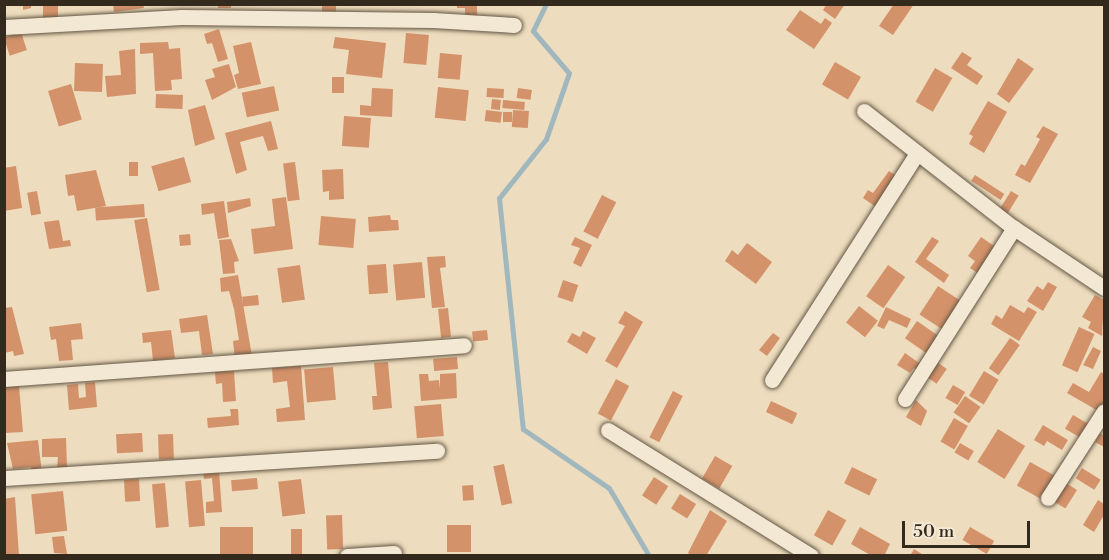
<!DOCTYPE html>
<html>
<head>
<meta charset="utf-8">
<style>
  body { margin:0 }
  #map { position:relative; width:1109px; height:560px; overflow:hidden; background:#eddcbd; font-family:"Libre Bodoni",serif }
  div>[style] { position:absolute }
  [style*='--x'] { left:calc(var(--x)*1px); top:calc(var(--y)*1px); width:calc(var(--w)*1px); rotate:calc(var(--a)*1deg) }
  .stream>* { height:5px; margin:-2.5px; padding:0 2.5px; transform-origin:2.5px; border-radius:2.5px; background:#a0b8bd }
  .building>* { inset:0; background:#d4926a; transform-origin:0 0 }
  .roads { filter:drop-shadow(0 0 2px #625644) drop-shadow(0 0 2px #625644) }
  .street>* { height:15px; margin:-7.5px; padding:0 7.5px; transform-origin:7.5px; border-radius:7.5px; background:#f3e8d4 }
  span { translate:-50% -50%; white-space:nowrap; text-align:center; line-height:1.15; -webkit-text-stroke:4.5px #f3e8d4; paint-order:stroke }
  .frame { position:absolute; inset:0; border:6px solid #33291c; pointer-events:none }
  .scale { position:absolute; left:902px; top:521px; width:128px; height:27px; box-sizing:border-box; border:3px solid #33291c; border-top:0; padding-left:8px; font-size:18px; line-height:21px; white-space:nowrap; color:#33291c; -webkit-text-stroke:4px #f3e8d4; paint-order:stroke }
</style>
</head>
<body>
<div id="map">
  <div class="stream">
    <div style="--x:546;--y:4;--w:30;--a:116"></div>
    <div style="--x:533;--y:31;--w:55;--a:49.4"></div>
    <div style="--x:569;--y:73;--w:70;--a:109.2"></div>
    <div style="--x:546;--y:139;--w:75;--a:128.5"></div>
    <div style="--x:499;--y:198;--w:232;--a:84.1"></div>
    <div style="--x:523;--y:429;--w:104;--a:34.5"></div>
    <div style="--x:609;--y:488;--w:79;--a:59.5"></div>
  </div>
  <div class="building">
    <div style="clip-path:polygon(23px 4px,31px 4px,31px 8px,23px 10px)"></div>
    <div style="left:43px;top:4px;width:15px;height:16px"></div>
    <div style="clip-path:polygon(113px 4px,143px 4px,144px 8px,114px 12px)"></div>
    <div style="left:218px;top:4px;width:13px;height:4px"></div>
    <div style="left:322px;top:4px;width:14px;height:11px"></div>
    <div style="clip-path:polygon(457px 4px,477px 4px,477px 20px,465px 20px,465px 8px,457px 8px)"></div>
    <div style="clip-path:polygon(827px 4px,845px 4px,835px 19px,823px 10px)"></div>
    <div style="clip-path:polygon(894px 4px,914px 4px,893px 35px,879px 26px)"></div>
    <div style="clip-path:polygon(800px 10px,821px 24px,825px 18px,832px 23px,814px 49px,786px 30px)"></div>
    <div style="clip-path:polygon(219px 29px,228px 59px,218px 62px,212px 43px,207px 44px,204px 34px)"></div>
    <div style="left:21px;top:32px;width:19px;height:18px;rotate:72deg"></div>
    <div style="left:406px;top:33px;width:23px;height:30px;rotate:5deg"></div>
    <div style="clip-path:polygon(335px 37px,386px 43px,382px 78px,346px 74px,349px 50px,333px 48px)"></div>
    <div style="clip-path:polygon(168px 42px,169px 49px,180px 48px,182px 79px,171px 80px,172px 90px,155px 91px,153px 53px,140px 54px,140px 43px)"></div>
    <div style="clip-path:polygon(251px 42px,261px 84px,238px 89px,234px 75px,239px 73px,233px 46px)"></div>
    <div style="clip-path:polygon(135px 49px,136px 94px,107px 97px,105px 76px,121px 75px,119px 51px)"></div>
    <div style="clip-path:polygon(962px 52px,972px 58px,967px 65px,983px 76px,977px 85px,951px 68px)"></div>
    <div style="left:440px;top:53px;width:22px;height:25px;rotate:5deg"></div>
    <div style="clip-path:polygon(1018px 58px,1034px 69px,1009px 103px,997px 94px)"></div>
    <div style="left:835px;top:62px;width:30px;height:26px;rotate:30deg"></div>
    <div style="left:75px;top:63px;width:28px;height:28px;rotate:2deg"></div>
    <div style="clip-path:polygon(229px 64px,236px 87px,212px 100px,205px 80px,215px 77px,212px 69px)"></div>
    <div style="left:935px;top:68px;width:20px;height:39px;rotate:30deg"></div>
    <div style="left:332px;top:77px;width:12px;height:16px"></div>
    <div style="left:71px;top:84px;width:37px;height:24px;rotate:73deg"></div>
    <div style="left:274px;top:86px;width:25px;height:33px;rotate:78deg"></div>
    <div style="left:438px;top:87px;width:31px;height:31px;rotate:6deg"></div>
    <div style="clip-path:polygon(372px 88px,393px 89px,392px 117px,360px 115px,360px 105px,371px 106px)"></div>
    <div style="left:487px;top:88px;width:17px;height:9px;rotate:3deg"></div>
    <div style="left:518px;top:88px;width:14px;height:10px;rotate:8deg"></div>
    <div style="left:156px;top:94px;width:27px;height:14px;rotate:2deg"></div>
    <div style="left:492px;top:99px;width:9px;height:10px;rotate:6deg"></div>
    <div style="left:503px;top:100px;width:22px;height:8px;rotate:5deg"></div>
    <div style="clip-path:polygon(988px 101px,1007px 112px,984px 153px,969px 144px,973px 136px,969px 134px)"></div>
    <div style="clip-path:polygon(205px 105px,215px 139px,195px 146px,188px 110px)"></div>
    <div style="left:486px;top:110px;width:16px;height:11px;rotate:7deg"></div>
    <div style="left:513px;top:110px;width:16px;height:17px;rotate:4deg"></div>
    <div style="left:503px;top:112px;width:9px;height:10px"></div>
    <div style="left:344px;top:116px;width:27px;height:30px;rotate:4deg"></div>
    <div style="clip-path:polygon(271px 121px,278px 149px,268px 151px,263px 136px,240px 142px,247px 170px,236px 174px,225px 133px)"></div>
    <div style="clip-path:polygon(1043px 126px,1058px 134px,1030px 183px,1015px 175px,1021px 164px,1025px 166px,1040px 139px,1036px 137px)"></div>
    <div style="left:184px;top:157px;width:26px;height:34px;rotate:74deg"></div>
    <div style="left:129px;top:162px;width:9px;height:14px"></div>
    <div style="left:295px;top:162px;width:38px;height:12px;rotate:83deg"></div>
    <div style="clip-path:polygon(16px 166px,22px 208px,4px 211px,4px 168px)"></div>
    <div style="clip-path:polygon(343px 169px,344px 199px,329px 200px,329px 191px,323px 192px,322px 170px)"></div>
    <div style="clip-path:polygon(96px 170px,106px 206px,77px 211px,74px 195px,68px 196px,65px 175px)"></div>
    <div style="clip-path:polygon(889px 171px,898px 177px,876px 207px,863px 198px,868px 190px,873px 193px)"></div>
    <div style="left:975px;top:175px;width:35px;height:7px;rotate:33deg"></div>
    <div style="left:37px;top:191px;width:23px;height:10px;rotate:80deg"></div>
    <div style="left:1011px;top:191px;width:9px;height:21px;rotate:32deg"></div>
    <div style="left:602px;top:195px;width:16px;height:41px;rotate:27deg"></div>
    <div style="clip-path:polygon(286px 197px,293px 249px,254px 254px,251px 229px,275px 226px,272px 199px)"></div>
    <div style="clip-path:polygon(250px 198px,251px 206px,228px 213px,227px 202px)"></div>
    <div style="clip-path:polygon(224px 201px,229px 237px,218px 239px,214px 213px,202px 215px,201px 204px)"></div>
    <div style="left:144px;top:204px;width:13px;height:49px;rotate:86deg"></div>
    <div style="clip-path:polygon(390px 215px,391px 220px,398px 220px,399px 230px,369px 232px,368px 217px)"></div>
    <div style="left:321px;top:216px;width:35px;height:29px;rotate:5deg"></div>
    <div style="left:147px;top:218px;width:73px;height:13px;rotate:80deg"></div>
    <div style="clip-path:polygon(59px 220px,63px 241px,70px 240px,71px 246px,49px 249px,44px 222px)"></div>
    <div style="left:190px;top:234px;width:11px;height:11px;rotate:85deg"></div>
    <div style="clip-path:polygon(575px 237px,592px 245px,581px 267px,573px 263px,580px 248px,571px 245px)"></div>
    <div style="clip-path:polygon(932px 237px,939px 241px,926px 259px,949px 275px,944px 283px,915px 262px)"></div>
    <div style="clip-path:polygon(981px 237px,997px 248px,979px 274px,970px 268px,975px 261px,968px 256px)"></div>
    <div style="clip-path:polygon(231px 239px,239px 261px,234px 262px,235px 273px,223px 274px,219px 240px)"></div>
    <div style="clip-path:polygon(747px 243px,772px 262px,756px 284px,725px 261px,732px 250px,738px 255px)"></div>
    <div style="clip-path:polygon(445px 256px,446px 267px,440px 268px,445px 307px,432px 308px,427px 257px)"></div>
    <div style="left:422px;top:262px;width:36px;height:29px;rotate:85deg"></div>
    <div style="left:386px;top:264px;width:29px;height:19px;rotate:86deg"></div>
    <div style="left:300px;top:265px;width:35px;height:23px;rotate:82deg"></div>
    <div style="left:888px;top:265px;width:21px;height:38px;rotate:35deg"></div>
    <div style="clip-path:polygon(238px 275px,252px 356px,235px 359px,233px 341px,239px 340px,234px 309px,229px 291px,221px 292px,220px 278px)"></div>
    <div style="left:563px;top:280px;width:16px;height:18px;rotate:18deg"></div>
    <div style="clip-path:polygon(1048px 282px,1057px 287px,1043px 311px,1027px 301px,1037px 286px,1043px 290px)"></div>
    <div style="left:938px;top:286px;width:27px;height:34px;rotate:33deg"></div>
    <div style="left:258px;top:295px;width:10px;height:16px;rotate:84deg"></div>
    <div style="clip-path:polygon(1095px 295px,1104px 300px,1102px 336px,1088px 328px,1091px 322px,1082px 317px)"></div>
    <div style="clip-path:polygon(1010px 305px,1024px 313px,1028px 307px,1037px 312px,1019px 341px,991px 324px,996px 315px,1002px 319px)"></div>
    <div style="left:859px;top:306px;width:24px;height:21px;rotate:38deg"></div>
    <div style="clip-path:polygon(12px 307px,24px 354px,14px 356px,13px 351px,4px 353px,4px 308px)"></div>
    <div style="clip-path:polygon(886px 307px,911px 319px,907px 328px,889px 320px,884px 329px,877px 326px)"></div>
    <div style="left:448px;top:308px;width:29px;height:10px;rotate:84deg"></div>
    <div style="clip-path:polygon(625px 311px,643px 322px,617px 368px,605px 361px,625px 326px,618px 323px)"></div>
    <div style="clip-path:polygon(207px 315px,213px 354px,202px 355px,199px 331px,181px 333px,179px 319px)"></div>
    <div style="left:917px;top:321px;width:28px;height:21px;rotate:35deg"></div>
    <div style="clip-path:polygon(81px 323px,83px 339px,71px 340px,73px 360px,59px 361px,56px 339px,51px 340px,49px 327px)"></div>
    <div style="left:1079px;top:327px;width:17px;height:42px;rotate:24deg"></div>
    <div style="clip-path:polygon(171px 330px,175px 358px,153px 361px,151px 342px,143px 343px,142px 333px)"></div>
    <div style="left:487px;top:330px;width:10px;height:15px;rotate:84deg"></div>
    <div style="clip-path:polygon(583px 331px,596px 338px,587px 354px,567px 342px,572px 333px,580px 337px)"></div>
    <div style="clip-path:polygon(773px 333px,780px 338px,767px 356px,759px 350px)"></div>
    <div style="left:1010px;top:338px;width:12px;height:37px;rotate:35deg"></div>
    <div style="clip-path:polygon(1093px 347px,1101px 351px,1093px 369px,1083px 365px)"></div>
    <div style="clip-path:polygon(905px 353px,922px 365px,917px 371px,914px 368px,910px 373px,897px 365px)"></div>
    <div style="left:457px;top:357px;width:12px;height:24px;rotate:85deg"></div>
    <div style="clip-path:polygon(388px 362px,392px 408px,373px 410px,372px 396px,377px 396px,374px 363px)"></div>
    <div style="left:937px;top:362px;width:12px;height:18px;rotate:35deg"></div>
    <div style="clip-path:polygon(301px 366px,305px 420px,277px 422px,276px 409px,290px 407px,287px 381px,273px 383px,272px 368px)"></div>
    <div style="left:333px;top:367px;width:33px;height:29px;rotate:85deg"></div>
    <div style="clip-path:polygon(234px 371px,236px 401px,223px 402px,222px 383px,216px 384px,215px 372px)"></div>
    <div style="left:984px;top:371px;width:17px;height:29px;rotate:31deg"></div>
    <div style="clip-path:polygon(1101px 372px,1104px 374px,1104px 404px,1100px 412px,1067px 393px,1073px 383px,1089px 392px)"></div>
    <div style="clip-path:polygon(456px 373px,457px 398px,421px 401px,419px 374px,428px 374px,429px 381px,439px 380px,440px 389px,440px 374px)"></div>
    <div style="left:616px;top:379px;width:15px;height:39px;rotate:28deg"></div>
    <div style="clip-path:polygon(95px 382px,97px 407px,69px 410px,67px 385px,78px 384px,79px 398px,86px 397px,85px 383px)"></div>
    <div style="left:953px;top:385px;width:14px;height:15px;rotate:30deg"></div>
    <div style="clip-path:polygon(19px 386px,23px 432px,4px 433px,4px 387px)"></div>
    <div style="left:673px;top:391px;width:11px;height:52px;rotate:27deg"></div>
    <div style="left:965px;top:396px;width:19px;height:20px;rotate:35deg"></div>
    <div style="clip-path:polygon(916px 400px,927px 411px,921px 426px,906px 417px)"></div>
    <div style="left:771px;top:401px;width:29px;height:12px;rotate:25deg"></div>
    <div style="left:441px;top:404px;width:32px;height:27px;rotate:85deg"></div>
    <div style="clip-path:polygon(230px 409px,238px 409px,239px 425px,208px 428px,207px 418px,231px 416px)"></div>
    <div style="left:1073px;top:415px;width:20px;height:16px;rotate:30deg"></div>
    <div style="left:954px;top:418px;width:16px;height:27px;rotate:30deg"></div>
    <div style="clip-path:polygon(1043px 425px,1068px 440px,1062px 450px,1047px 441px,1044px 446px,1034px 440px)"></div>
    <div style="left:998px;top:429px;width:32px;height:39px;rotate:32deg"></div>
    <div style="left:142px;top:433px;width:19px;height:26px;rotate:87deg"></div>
    <div style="clip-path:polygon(1100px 433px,1104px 436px,1104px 447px,1095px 442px)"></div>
    <div style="left:173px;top:434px;width:25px;height:15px;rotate:88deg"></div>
    <div style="clip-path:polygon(66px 438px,67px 467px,57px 468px,58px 457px,42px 457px,42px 439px)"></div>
    <div style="clip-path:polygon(38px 440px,42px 473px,32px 474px,31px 467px,13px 469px,7px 443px)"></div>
    <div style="left:960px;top:443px;width:16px;height:11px;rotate:30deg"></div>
    <div style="left:715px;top:456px;width:20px;height:26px;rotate:30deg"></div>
    <div style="left:1030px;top:462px;width:29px;height:27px;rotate:29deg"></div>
    <div style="left:504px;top:464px;width:40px;height:11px;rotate:78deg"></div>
    <div style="left:852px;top:467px;width:28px;height:18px;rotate:26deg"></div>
    <div style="left:1082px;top:468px;width:22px;height:12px;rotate:32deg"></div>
    <div style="clip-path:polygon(219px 470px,222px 512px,206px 513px,206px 502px,214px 501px,212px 478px,204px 479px,203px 471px)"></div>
    <div style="left:654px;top:477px;width:17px;height:22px;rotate:33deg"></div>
    <div style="left:257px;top:478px;width:11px;height:26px;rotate:85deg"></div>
    <div style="left:139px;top:479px;width:22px;height:15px;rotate:87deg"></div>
    <div style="left:301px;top:479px;width:35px;height:23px;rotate:83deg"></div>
    <div style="left:201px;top:480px;width:46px;height:16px;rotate:85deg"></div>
    <div style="left:165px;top:483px;width:44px;height:13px;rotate:85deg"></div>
    <div style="left:1066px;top:483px;width:13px;height:22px;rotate:32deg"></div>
    <div style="left:473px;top:485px;width:15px;height:11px;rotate:86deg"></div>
    <div style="left:63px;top:491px;width:40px;height:32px;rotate:84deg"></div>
    <div style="left:680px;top:494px;width:19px;height:17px;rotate:32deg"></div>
    <div style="clip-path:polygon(15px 497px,19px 556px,5px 556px,4px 499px)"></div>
    <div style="clip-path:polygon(1098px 500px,1104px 504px,1104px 515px,1094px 532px,1083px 525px)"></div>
    <div style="clip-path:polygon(710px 510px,727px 521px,706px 556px,692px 556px,688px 553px)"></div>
    <div style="left:828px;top:510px;width:21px;height:29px;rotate:29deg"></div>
    <div style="left:342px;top:515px;width:34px;height:16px;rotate:88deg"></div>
    <div style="left:447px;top:525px;width:24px;height:27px"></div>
    <div style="left:253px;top:527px;width:28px;height:33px;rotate:90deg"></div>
    <div style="clip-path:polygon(860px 527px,890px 544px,884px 556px,872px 556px,851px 544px)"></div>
    <div style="left:970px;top:527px;width:28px;height:15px;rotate:30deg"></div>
    <div style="left:291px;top:529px;width:11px;height:27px"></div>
    <div style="clip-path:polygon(64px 536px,67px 554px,54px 553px,52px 537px)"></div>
    <div style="clip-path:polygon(914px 549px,925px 556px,910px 556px)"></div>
  </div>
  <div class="roads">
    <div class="street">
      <div style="--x:4;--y:27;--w:178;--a:-3.2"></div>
      <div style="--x:182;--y:17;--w:251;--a:0.7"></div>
      <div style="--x:433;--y:20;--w:81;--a:3.5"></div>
      <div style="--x:864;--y:111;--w:190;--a:38"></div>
      <div style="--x:1014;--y:228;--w:108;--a:33.7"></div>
      <div style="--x:4;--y:379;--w:461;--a:-4.2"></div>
      <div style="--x:772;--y:380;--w:269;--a:-57.4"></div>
      <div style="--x:905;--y:399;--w:203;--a:-57.5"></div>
      <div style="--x:608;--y:430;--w:239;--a:31.8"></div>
      <div style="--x:4;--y:478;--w:434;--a:-3.6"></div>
      <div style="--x:1048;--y:498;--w:103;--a:-57.2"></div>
      <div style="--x:347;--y:556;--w:47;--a:-3.7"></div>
    </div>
  </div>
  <div class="frame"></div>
  <div class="scale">50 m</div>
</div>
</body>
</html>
